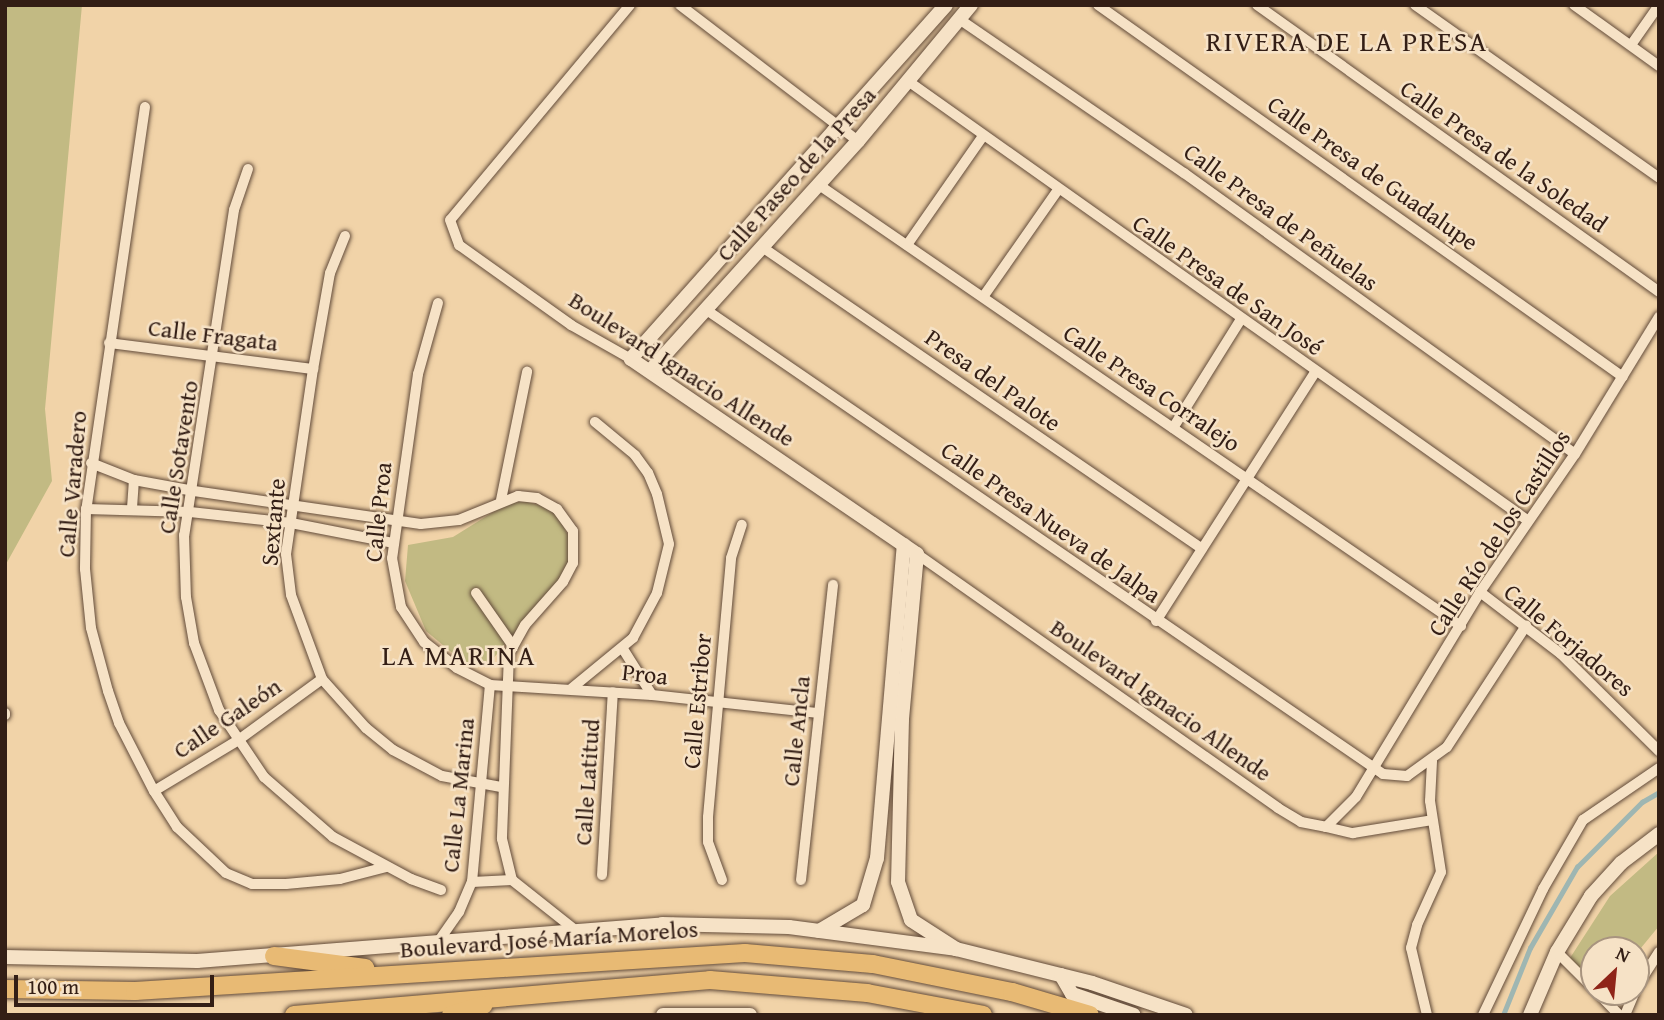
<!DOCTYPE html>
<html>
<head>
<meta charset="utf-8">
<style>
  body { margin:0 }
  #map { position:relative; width:1664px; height:1020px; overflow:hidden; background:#f1d3a8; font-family:"Gentium Book Plus",serif }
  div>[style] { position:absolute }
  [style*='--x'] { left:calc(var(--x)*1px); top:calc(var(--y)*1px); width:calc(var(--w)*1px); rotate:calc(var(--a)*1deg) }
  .green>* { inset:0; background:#c2ba83 }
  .stream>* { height:4.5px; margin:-2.25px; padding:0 2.25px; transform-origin:2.25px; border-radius:2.25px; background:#9eb6b2 }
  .roads { filter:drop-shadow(0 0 2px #624b3a) drop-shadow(0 0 2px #624b3a) }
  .minor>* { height:10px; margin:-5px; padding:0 5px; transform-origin:5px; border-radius:5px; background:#f6e2c6 }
  .tertiary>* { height:14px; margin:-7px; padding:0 7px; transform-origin:7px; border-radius:7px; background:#f6e2c6 }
  .primary>* { height:18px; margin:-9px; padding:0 9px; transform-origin:9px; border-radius:9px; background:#e8ba74 }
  span { translate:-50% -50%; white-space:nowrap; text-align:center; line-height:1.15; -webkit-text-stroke:5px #f6e2c6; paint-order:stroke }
  .street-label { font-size:24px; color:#331e15 }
  .quarter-label { font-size:28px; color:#331e15; letter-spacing:2px }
  .frame { position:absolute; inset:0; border:7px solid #331e15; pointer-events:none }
  .north { position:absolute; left:1580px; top:936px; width:70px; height:70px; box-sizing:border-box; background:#f6e2c6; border:2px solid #a8947f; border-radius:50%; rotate:26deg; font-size:19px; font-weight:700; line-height:28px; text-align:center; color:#331e15 }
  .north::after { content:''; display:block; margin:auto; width:24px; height:32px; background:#8f2418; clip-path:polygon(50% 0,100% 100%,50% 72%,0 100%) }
  .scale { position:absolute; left:14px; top:975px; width:200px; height:32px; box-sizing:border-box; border:4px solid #331e15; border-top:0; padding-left:9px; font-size:21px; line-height:24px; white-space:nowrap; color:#331e15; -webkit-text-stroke:5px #f6e2c6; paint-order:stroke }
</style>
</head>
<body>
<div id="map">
  <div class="green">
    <div style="clip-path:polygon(5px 5px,82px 5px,45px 409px,52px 481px,5px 566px)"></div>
    <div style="clip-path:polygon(524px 501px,546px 507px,559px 517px,571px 542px,568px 568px,492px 660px,468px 666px,426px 631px,405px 581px,408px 545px,453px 537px,506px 504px)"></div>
    <div style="clip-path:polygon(1659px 852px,1659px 926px,1636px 954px,1636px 950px,1594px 950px,1594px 982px,1570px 958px,1610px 896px)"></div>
  </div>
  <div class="stream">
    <div style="--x:1503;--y:1015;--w:72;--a:-68.1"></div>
    <div style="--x:1530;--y:948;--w:94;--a:-59.9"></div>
    <div style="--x:1577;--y:867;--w:92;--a:-45"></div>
    <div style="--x:1642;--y:802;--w:20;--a:-30"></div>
  </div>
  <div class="roads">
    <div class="minor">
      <div style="--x:630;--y:5;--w:280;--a:129.9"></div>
      <div style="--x:450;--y:220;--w:27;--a:70"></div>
      <div style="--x:459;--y:245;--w:138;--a:35.5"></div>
      <div style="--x:571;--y:325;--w:69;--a:29.5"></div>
      <div style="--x:680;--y:5;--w:224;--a:37.4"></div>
      <div style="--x:1098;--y:5;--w:643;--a:35.32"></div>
      <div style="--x:1257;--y:5;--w:494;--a:35.5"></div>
      <div style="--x:1415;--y:5;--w:299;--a:35.3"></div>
      <div style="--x:1574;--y:5;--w:105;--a:35.7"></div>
      <div style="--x:959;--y:19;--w:273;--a:34.4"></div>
      <div style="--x:1184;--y:173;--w:481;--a:35.7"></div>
      <div style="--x:1631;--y:45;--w:49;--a:-55"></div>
      <div style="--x:908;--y:81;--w:759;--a:35.34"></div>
      <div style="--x:145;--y:107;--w:406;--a:98.3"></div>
      <div style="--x:86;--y:509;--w:60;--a:91"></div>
      <div style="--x:85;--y:569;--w:59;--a:84.2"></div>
      <div style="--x:91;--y:628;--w:65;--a:74.9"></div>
      <div style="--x:108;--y:691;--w:34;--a:71"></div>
      <div style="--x:119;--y:723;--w:76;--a:62.8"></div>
      <div style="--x:154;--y:791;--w:43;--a:57.4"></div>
      <div style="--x:177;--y:827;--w:67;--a:43.2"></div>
      <div style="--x:226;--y:873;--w:28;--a:23"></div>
      <div style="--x:252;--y:884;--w:34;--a:0"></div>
      <div style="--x:286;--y:884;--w:54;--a:-5.3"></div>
      <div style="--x:340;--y:879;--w:48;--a:-14.6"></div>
      <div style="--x:248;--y:169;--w:43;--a:108.9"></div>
      <div style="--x:234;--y:210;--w:329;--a:98.7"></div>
      <div style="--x:184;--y:535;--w:62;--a:88.2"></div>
      <div style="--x:186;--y:597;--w:47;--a:80.1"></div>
      <div style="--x:194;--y:643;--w:72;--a:69.5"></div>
      <div style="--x:219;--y:710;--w:81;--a:56.1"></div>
      <div style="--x:264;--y:777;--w:91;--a:41"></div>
      <div style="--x:333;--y:837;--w:89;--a:28.3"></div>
      <div style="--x:411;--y:879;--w:32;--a:20"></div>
      <div style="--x:819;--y:185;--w:779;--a:34.49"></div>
      <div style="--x:345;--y:236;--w:40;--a:112"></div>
      <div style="--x:330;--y:273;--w:97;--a:100"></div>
      <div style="--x:313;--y:369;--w:187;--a:98.3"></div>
      <div style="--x:286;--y:554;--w:41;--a:83"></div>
      <div style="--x:291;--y:595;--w:90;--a:69.7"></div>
      <div style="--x:322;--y:679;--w:66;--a:48.1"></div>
      <div style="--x:366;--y:728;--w:35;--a:39"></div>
      <div style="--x:393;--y:750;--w:55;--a:28"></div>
      <div style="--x:442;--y:776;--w:60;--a:10.6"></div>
      <div style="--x:907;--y:245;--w:133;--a:-55.1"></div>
      <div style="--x:762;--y:247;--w:532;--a:34.44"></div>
      <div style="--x:983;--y:297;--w:131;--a:-55"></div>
      <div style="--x:438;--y:303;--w:74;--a:105.7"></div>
      <div style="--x:418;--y:374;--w:186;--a:98"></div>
      <div style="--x:392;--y:558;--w:50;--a:79.6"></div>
      <div style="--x:401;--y:607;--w:42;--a:56.7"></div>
      <div style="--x:424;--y:642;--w:42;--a:38.2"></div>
      <div style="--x:457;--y:668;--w:37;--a:27"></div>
      <div style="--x:490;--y:685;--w:162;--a:3.5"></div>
      <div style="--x:652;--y:695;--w:168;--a:6.2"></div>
      <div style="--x:705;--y:309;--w:822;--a:34.44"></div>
      <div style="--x:1383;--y:774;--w:24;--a:5"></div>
      <div style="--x:1407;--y:776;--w:49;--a:-35.9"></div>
      <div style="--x:1447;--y:747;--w:145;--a:-56.9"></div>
      <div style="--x:109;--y:343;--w:206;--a:7.3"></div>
      <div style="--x:1173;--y:428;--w:128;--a:-58"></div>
      <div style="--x:91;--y:463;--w:46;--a:21.6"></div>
      <div style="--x:134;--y:480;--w:61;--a:10.4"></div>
      <div style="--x:194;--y:491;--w:229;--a:8.3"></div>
      <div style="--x:421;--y:524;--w:38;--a:-6"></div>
      <div style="--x:459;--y:520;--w:64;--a:-22.1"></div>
      <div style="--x:518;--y:496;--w:19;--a:6"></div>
      <div style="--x:537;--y:498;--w:23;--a:29"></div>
      <div style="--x:557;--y:509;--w:27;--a:54"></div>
      <div style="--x:573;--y:531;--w:32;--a:90"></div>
      <div style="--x:573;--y:563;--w:21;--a:118"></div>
      <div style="--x:563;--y:582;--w:57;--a:131.5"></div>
      <div style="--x:525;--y:625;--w:33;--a:119"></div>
      <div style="--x:509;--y:654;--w:185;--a:92.2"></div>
      <div style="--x:502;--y:839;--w:42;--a:76.3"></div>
      <div style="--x:512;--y:880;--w:80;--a:38.4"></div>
      <div style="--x:501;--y:500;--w:131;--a:-78.5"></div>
      <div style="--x:132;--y:508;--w:28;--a:-86"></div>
      <div style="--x:86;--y:509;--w:104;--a:1.7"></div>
      <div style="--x:190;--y:512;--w:102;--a:6.2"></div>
      <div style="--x:291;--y:523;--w:105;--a:11"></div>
      <div style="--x:917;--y:554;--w:441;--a:35.1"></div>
      <div style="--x:1278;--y:808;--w:27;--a:31"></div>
      <div style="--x:1301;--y:822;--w:25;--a:11"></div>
      <div style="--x:1326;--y:827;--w:42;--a:-45"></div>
      <div style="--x:1356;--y:797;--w:240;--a:-58.8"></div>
      <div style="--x:1480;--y:592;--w:168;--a:-55.5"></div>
      <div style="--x:1575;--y:454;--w:161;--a:-58.5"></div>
      <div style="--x:1480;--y:592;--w:102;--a:37.4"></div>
      <div style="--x:1561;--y:654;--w:138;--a:44.7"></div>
      <div style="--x:476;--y:593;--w:65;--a:55.1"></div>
      <div style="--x:1156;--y:621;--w:295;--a:-57.4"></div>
      <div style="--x:623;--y:649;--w:54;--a:57.8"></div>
      <div style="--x:572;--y:688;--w:79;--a:-39.3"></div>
      <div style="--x:633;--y:638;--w:51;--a:-61.9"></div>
      <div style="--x:657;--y:593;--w:50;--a:-76.2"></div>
      <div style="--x:669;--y:544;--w:51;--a:-103.5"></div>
      <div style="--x:657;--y:494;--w:23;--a:-113"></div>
      <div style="--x:648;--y:473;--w:22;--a:-126"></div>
      <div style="--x:635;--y:455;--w:52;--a:-140.5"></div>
      <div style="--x:5;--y:713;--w:2;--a:90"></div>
      <div style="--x:154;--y:791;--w:97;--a:-31.1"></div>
      <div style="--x:237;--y:741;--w:105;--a:-36.1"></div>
      <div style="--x:1326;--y:827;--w:28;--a:13"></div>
      <div style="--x:1353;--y:833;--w:80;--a:-9.3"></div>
      <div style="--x:602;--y:875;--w:183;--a:-86.6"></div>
      <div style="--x:722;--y:880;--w:40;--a:-110.2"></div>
      <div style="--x:708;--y:842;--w:25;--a:-90"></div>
      <div style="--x:708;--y:817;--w:260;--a:-84.9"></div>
      <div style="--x:731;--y:558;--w:35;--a:-72"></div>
      <div style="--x:801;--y:880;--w:297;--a:-83.8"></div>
      <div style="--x:472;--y:882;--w:40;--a:-2.9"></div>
      <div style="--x:438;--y:942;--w:37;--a:-55"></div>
      <div style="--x:459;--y:912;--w:33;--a:-67"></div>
      <div style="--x:472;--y:882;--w:198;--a:-84.8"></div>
      <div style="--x:1557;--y:952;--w:52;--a:45"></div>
      <div style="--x:1636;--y:988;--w:43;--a:-57.4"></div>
      <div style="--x:1597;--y:992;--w:32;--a:46"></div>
      <div style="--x:1427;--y:1015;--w:69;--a:-103.4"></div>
      <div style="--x:1411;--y:948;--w:24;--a:-75"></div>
      <div style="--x:1417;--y:925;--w:58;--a:-65.6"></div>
      <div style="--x:1441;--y:872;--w:72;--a:-98.8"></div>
      <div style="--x:1430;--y:801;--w:40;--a:-87.1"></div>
      <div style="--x:1483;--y:1015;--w:140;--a:-64.5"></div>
      <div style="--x:1543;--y:889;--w:80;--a:-59.9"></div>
      <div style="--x:1583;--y:820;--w:92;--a:-34.4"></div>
      <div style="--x:1625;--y:1015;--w:25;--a:-67"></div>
    </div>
    <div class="tertiary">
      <div style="--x:946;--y:5;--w:474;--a:131.7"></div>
      <div style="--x:631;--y:359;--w:346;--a:34.3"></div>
      <div style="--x:917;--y:554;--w:166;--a:95.2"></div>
      <div style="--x:902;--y:719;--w:163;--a:91.4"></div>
      <div style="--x:898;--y:882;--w:40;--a:71.1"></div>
      <div style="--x:911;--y:920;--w:54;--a:32.8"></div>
      <div style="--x:651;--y:370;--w:309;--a:-47.9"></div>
      <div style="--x:858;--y:141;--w:177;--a:-50.3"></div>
      <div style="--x:819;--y:931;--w:51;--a:-30.6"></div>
      <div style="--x:863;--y:905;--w:49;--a:-73.4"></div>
      <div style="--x:877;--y:858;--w:314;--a:-85.1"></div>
      <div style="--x:5;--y:957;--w:192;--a:1.2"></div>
      <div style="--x:197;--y:961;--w:466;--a:-4.5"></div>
      <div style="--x:662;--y:924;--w:127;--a:1.4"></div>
      <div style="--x:789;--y:927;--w:168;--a:7.5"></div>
      <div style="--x:956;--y:949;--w:140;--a:14"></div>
      <div style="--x:1092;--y:983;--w:99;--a:18.8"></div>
      <div style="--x:1061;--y:975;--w:22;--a:60"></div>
      <div style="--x:1072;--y:994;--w:65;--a:18.7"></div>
      <div style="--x:663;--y:1015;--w:87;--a:0"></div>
      <div style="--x:1530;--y:1015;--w:69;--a:-66.8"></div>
      <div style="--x:1557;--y:952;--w:66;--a:-58.7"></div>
      <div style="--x:1591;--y:896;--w:45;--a:-47.7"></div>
      <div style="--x:1621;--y:863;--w:48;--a:-37.3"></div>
    </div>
    <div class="primary">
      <div style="--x:274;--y:956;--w:92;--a:7.5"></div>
      <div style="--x:5;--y:989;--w:130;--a:0.9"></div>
      <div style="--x:135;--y:991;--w:611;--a:-3.56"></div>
      <div style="--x:745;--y:953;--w:128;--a:4.9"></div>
      <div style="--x:873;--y:964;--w:142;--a:11.4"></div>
      <div style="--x:1012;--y:992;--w:81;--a:16.4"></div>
      <div style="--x:294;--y:1015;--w:417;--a:-4.8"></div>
      <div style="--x:710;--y:980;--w:158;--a:4.7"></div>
      <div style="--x:867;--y:993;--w:118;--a:10.7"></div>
      <div style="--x:451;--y:1015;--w:34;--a:-17"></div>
    </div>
  </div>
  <div class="street-label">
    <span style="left:1504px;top:156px;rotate:35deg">Calle Presa de la Soledad</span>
    <span style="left:1373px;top:173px;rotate:35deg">Calle Presa de Guadalupe</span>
    <span style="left:796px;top:174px;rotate:-48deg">Calle Paseo de la Presa</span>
    <span style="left:1281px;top:217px;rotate:36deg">Calle Presa de Peñuelas</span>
    <span style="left:1228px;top:285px;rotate:35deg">Calle Presa de San José</span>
    <span style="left:213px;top:335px;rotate:7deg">Calle Fragata</span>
    <span style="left:682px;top:369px;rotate:33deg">Boulevard Ignacio Allende</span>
    <span style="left:993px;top:380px;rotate:35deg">Presa del Palote</span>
    <span style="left:1152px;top:388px;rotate:34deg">Calle Presa Corralejo</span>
    <span style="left:178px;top:457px;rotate:-81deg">Calle Sotavento</span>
    <span style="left:72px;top:484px;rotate:-85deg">Calle Varadero</span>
    <span style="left:378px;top:512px;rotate:-84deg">Calle Proa</span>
    <span style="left:273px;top:522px;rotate:-85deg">Sextante</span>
    <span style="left:1051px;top:522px;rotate:35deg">Calle Presa Nueva de Jalpa</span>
    <span style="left:1499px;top:533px;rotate:-57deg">Calle Río de los Castillos</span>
    <span style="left:1569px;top:640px;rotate:40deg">Calle Forjadores</span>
    <span style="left:645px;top:674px;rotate:6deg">Proa</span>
    <span style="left:1161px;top:700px;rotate:35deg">Boulevard Ignacio Allende</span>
    <span style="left:697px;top:701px;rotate:-85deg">Calle Estribor</span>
    <span style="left:227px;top:718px;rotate:-34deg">Calle Galeón</span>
    <span style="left:796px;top:731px;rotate:-84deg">Calle Ancla</span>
    <span style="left:587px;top:782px;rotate:-86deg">Calle Latitud</span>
    <span style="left:458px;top:795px;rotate:-84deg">Calle La Marina</span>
    <span style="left:549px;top:939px;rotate:-4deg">Boulevard José María Morelos</span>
  </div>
  <div class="quarter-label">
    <span style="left:1347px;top:41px">RIVERA DE LA PRESA</span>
    <span style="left:459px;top:655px">LA MARINA</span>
  </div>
  <div class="frame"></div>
  <div class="north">N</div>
  <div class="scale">100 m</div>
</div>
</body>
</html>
